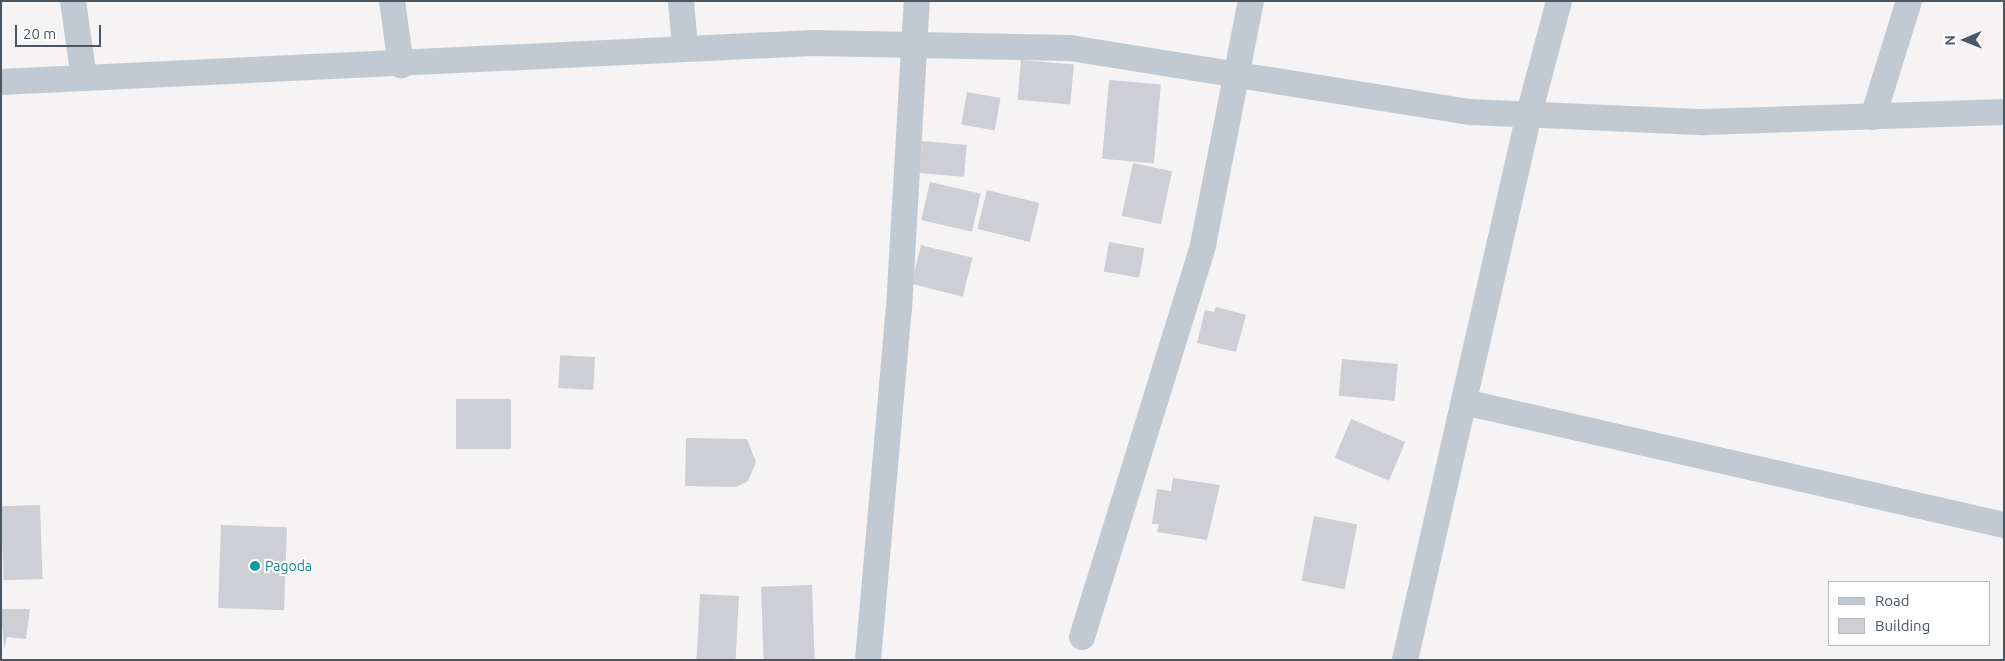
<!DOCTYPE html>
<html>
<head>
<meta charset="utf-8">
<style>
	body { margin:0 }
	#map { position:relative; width:2005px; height:661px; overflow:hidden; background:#f5f3f3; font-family:Ubuntu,sans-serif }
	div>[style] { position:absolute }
	.building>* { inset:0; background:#cdcfd5; transform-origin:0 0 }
	.street>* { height:26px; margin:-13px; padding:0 13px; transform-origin:13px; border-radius:13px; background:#c1cad2 }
	.dots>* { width:14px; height:14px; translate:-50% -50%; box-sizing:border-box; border:2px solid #fff; border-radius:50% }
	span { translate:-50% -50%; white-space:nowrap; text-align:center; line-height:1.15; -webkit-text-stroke:4.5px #fff; paint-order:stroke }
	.culture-label { font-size:14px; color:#0d838f }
	.left { translate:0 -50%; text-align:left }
	.frame { position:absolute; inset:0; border:2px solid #4a5661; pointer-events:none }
	.legend { position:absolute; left:1828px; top:581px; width:162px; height:65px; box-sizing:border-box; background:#fff; border:1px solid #b7bbc0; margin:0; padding:6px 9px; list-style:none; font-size:15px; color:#4a5661 }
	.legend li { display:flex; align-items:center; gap:10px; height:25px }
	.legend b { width:25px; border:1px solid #b7bbc0 }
	.north { position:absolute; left:1940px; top:15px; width:50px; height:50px; -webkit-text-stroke:4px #fff; paint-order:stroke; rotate:269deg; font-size:14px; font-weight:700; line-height:20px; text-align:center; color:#4a5661 }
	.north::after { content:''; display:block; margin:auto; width:18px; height:22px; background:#4a5661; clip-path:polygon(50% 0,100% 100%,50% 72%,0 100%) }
	.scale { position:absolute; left:15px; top:25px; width:86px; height:22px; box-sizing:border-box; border:2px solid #4a5661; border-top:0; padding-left:6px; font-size:15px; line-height:18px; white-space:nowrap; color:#4a5661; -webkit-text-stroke:4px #fff; paint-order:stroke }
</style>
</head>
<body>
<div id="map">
	<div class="building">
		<div style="left:1021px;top:60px;width:53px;height:40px;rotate:5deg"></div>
		<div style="left:1109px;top:80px;width:52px;height:79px;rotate:5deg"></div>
		<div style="left:967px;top:92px;width:34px;height:33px;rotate:10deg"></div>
		<div style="left:922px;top:141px;width:45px;height:32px;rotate:5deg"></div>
		<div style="left:1133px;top:163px;width:40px;height:54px;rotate:12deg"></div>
		<div style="left:930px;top:182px;width:52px;height:39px;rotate:13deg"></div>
		<div style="left:987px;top:190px;width:54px;height:40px;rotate:14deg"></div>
		<div style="left:1109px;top:242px;width:36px;height:30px;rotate:10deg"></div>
		<div style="left:921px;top:245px;width:53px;height:40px;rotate:14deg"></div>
		<div style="clip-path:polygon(1216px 307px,1246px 315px,1236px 352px,1197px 343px,1205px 310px,1214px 312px)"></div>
		<div style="left:595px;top:357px;width:33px;height:35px;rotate:93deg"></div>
		<div style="left:1342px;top:359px;width:56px;height:37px;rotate:5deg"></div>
		<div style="left:456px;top:399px;width:55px;height:50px"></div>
		<div style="left:1351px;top:419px;width:59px;height:42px;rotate:23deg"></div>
		<div style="clip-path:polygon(686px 438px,747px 439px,756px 462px,748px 481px,736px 487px,685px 486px)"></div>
		<div style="clip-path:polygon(1173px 478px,1220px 485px,1207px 540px,1157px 532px,1159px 524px,1152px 524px,1157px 489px,1171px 491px)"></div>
		<div style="left:40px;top:505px;width:74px;height:39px;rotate:88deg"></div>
		<div style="left:1314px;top:516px;width:44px;height:66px;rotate:11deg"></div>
		<div style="left:221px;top:525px;width:66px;height:83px;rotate:2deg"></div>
		<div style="left:812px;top:585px;width:75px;height:51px;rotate:88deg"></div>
		<div style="left:700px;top:594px;width:39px;height:66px;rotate:3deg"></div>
		<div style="clip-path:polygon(1px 609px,30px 609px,26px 639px,7px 637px,4px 649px)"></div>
	</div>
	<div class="street">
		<div style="left:73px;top:1px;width:78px;rotate:81.9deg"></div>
		<div style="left:392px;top:1px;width:65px;rotate:82deg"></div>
		<div style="left:681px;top:1px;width:46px;rotate:85deg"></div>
		<div style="left:1px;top:82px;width:813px;rotate:-2.75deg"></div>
		<div style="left:813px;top:43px;width:257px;rotate:1.1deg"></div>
		<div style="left:1070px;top:48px;width:406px;rotate:9.1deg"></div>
		<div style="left:1471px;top:112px;width:233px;rotate:2.5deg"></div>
		<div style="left:1704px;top:122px;width:300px;rotate:-1.9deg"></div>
		<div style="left:1873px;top:117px;width:121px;rotate:-72.8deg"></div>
		<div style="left:1464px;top:402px;width:554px;rotate:12.83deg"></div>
		<div style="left:1082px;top:637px;width:410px;rotate:-72.8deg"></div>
		<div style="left:1203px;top:245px;width:249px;rotate:-78.9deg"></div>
		<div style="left:868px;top:660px;width:352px;rotate:-85deg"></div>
		<div style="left:899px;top:309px;width:309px;rotate:-86.7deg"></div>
		<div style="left:1405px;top:660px;width:560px;rotate:-77.2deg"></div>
		<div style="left:1529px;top:114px;width:117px;rotate:-75.1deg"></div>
	</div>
	<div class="dots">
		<div style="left:255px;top:566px;background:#0f9aa8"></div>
	</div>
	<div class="culture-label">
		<span class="left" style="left:265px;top:566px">Pagoda</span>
	</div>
	<div class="frame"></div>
	<ul class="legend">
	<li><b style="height:6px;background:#c1cad2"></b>Road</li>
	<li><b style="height:14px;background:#cdcfd5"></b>Building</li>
	</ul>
	<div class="north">N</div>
	<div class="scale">20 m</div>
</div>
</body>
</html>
